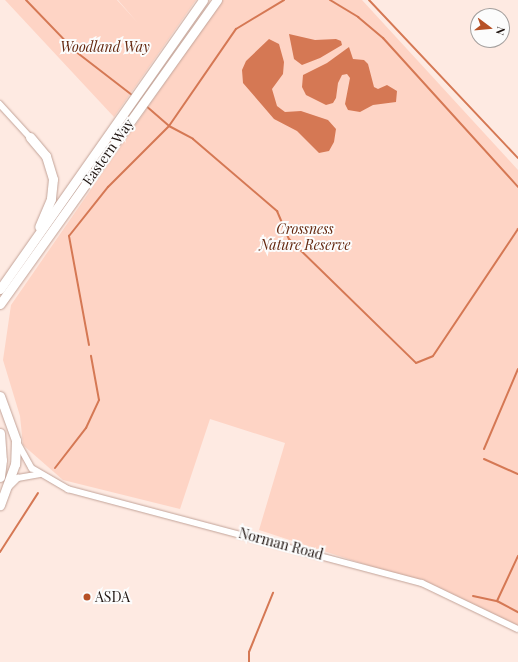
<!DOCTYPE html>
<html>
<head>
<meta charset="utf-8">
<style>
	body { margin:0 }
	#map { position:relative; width:518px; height:662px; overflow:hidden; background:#feeae2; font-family:"Playfair Display",serif }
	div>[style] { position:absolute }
	.green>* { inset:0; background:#fed4c5 }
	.water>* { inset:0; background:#d57854 }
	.stream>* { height:2px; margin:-1px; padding:0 1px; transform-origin:1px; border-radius:1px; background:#d57854 }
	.roads { filter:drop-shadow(0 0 1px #c2a398) drop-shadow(0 0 1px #c2a398) }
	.minor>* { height:5.5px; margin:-2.75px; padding:0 2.75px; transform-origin:2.75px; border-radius:2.75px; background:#fff }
	.primary>* { height:9px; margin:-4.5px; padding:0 4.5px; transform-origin:4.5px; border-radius:4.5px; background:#fff }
	.dots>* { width:11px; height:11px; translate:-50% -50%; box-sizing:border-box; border:2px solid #fcfcfc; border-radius:50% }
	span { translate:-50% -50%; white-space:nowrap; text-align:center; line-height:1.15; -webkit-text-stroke:4px #fcfcfc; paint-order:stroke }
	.park-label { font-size:14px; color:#64280f; font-style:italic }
	.street-label { font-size:14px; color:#1e130f }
	.poi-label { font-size:14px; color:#1e130f }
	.left { translate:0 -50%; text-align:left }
	.north { position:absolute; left:470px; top:8px; width:40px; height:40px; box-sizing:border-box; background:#fcfcfc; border:1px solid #a39f9d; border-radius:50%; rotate:106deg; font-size:11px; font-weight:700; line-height:16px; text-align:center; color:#1e130f }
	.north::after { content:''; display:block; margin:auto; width:14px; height:18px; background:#b75126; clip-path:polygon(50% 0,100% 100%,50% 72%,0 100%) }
</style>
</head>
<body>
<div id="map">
	<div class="green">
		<div style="clip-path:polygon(5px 0,117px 0,137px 22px,118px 0,196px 0,114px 117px)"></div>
		<div style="clip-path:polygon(222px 0,362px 0,518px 170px,518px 628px,422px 583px,259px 530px,285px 443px,210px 419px,180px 509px,63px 480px,23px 445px,20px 416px,3px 360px,11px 305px)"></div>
	</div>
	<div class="water">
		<div style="clip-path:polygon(289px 34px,315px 40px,336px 39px,341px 41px,342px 45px,320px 58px,302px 65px,294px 59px)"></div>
		<div style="clip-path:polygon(269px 39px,279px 44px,284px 62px,283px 74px,272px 89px,277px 106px,285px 112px,301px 111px,328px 120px,336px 129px,334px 142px,329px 151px,319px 153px,297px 131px,274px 119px,243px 83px,242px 70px,246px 61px)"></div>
		<div style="clip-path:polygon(349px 47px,353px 59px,364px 60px,368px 64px,374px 87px,378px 89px,387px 85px,397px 91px,396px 102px,373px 105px,360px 112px,348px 110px,345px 104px,350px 78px,347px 74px,342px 75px,338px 83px,336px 98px,333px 103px,326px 105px,306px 95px,302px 87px,303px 75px,327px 63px)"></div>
	</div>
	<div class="stream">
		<div style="left:26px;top:0;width:71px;rotate:46.1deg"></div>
		<div style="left:75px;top:51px;width:72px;rotate:37.7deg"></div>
		<div style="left:330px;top:0;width:33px;rotate:31deg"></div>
		<div style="left:358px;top:17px;width:33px;rotate:40deg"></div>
		<div style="left:383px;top:38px;width:201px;rotate:47.8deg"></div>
		<div style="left:369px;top:0;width:217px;rotate:46.7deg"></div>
		<div style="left:145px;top:105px;width:32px;rotate:41deg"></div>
		<div style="left:169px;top:126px;width:27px;rotate:28deg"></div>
		<div style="left:193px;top:139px;width:111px;rotate:40.6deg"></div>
		<div style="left:277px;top:211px;width:30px;rotate:67deg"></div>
		<div style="left:289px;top:239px;width:177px;rotate:44.3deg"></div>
		<div style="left:416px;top:363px;width:18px;rotate:-22deg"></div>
		<div style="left:433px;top:356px;width:153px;rotate:-56.2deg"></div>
		<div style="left:89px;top:345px;width:111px;rotate:-100.4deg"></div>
		<div style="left:69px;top:236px;width:63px;rotate:-51.5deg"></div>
		<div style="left:108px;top:187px;width:86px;rotate:-45deg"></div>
		<div style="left:169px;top:126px;width:118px;rotate:-55.4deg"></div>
		<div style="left:236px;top:29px;width:56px;rotate:-31.1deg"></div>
		<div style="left:484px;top:449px;width:87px;rotate:-67deg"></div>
		<div style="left:484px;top:459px;width:37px;rotate:24deg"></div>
		<div style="left:55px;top:468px;width:51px;rotate:-52.2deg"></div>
		<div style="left:86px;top:428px;width:31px;rotate:-65deg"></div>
		<div style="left:99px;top:400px;width:45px;rotate:-100.3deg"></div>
		<div style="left:0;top:552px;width:70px;rotate:-57.2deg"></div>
		<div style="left:473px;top:596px;width:25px;rotate:12deg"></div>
		<div style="left:497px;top:601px;width:24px;rotate:28deg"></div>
		<div style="left:497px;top:601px;width:50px;rotate:-65deg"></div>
		<div style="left:249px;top:662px;width:10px;rotate:-90deg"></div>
		<div style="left:249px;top:652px;width:64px;rotate:-67.9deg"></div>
	</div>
	<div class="roads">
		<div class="minor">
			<div style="left:0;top:104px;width:45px;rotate:47.7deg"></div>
			<div style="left:18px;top:443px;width:29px;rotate:61deg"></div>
			<div style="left:32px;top:468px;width:42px;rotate:30.3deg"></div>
			<div style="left:68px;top:489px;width:366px;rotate:14.9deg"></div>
			<div style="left:422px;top:583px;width:106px;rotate:25.6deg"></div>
			<div style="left:8px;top:488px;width:14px;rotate:-45deg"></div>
			<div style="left:18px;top:478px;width:22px;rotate:-10deg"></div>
		</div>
		<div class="primary">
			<div style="left:30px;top:137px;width:25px;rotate:50deg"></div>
			<div style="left:46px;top:156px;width:24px;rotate:73deg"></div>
			<div style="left:53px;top:179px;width:20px;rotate:96deg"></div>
			<div style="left:51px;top:199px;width:30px;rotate:113deg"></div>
			<div style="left:0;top:289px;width:353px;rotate:-54.9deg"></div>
			<div style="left:0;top:304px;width:374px;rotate:-54.5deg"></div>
			<div style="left:0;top:396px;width:47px;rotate:70deg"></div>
			<div style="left:16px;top:440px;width:24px;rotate:92deg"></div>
			<div style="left:15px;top:464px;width:44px;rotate:110.1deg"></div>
			<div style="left:0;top:433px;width:27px;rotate:86deg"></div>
			<div style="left:2px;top:460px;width:17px;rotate:97deg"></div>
		</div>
	</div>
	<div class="dots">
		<div style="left:87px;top:597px;background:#b75126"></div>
	</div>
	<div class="park-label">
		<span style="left:105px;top:47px">Woodland Way</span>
		<span style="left:305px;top:237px">Crossness<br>Nature Reserve</span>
	</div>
	<div class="street-label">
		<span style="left:108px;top:152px;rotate:-55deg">Eastern Way</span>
		<span style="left:281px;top:544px;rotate:15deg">Norman Road</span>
	</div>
	<div class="poi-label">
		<span class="left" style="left:95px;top:597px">ASDA</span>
	</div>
	<div class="north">N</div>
</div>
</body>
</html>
